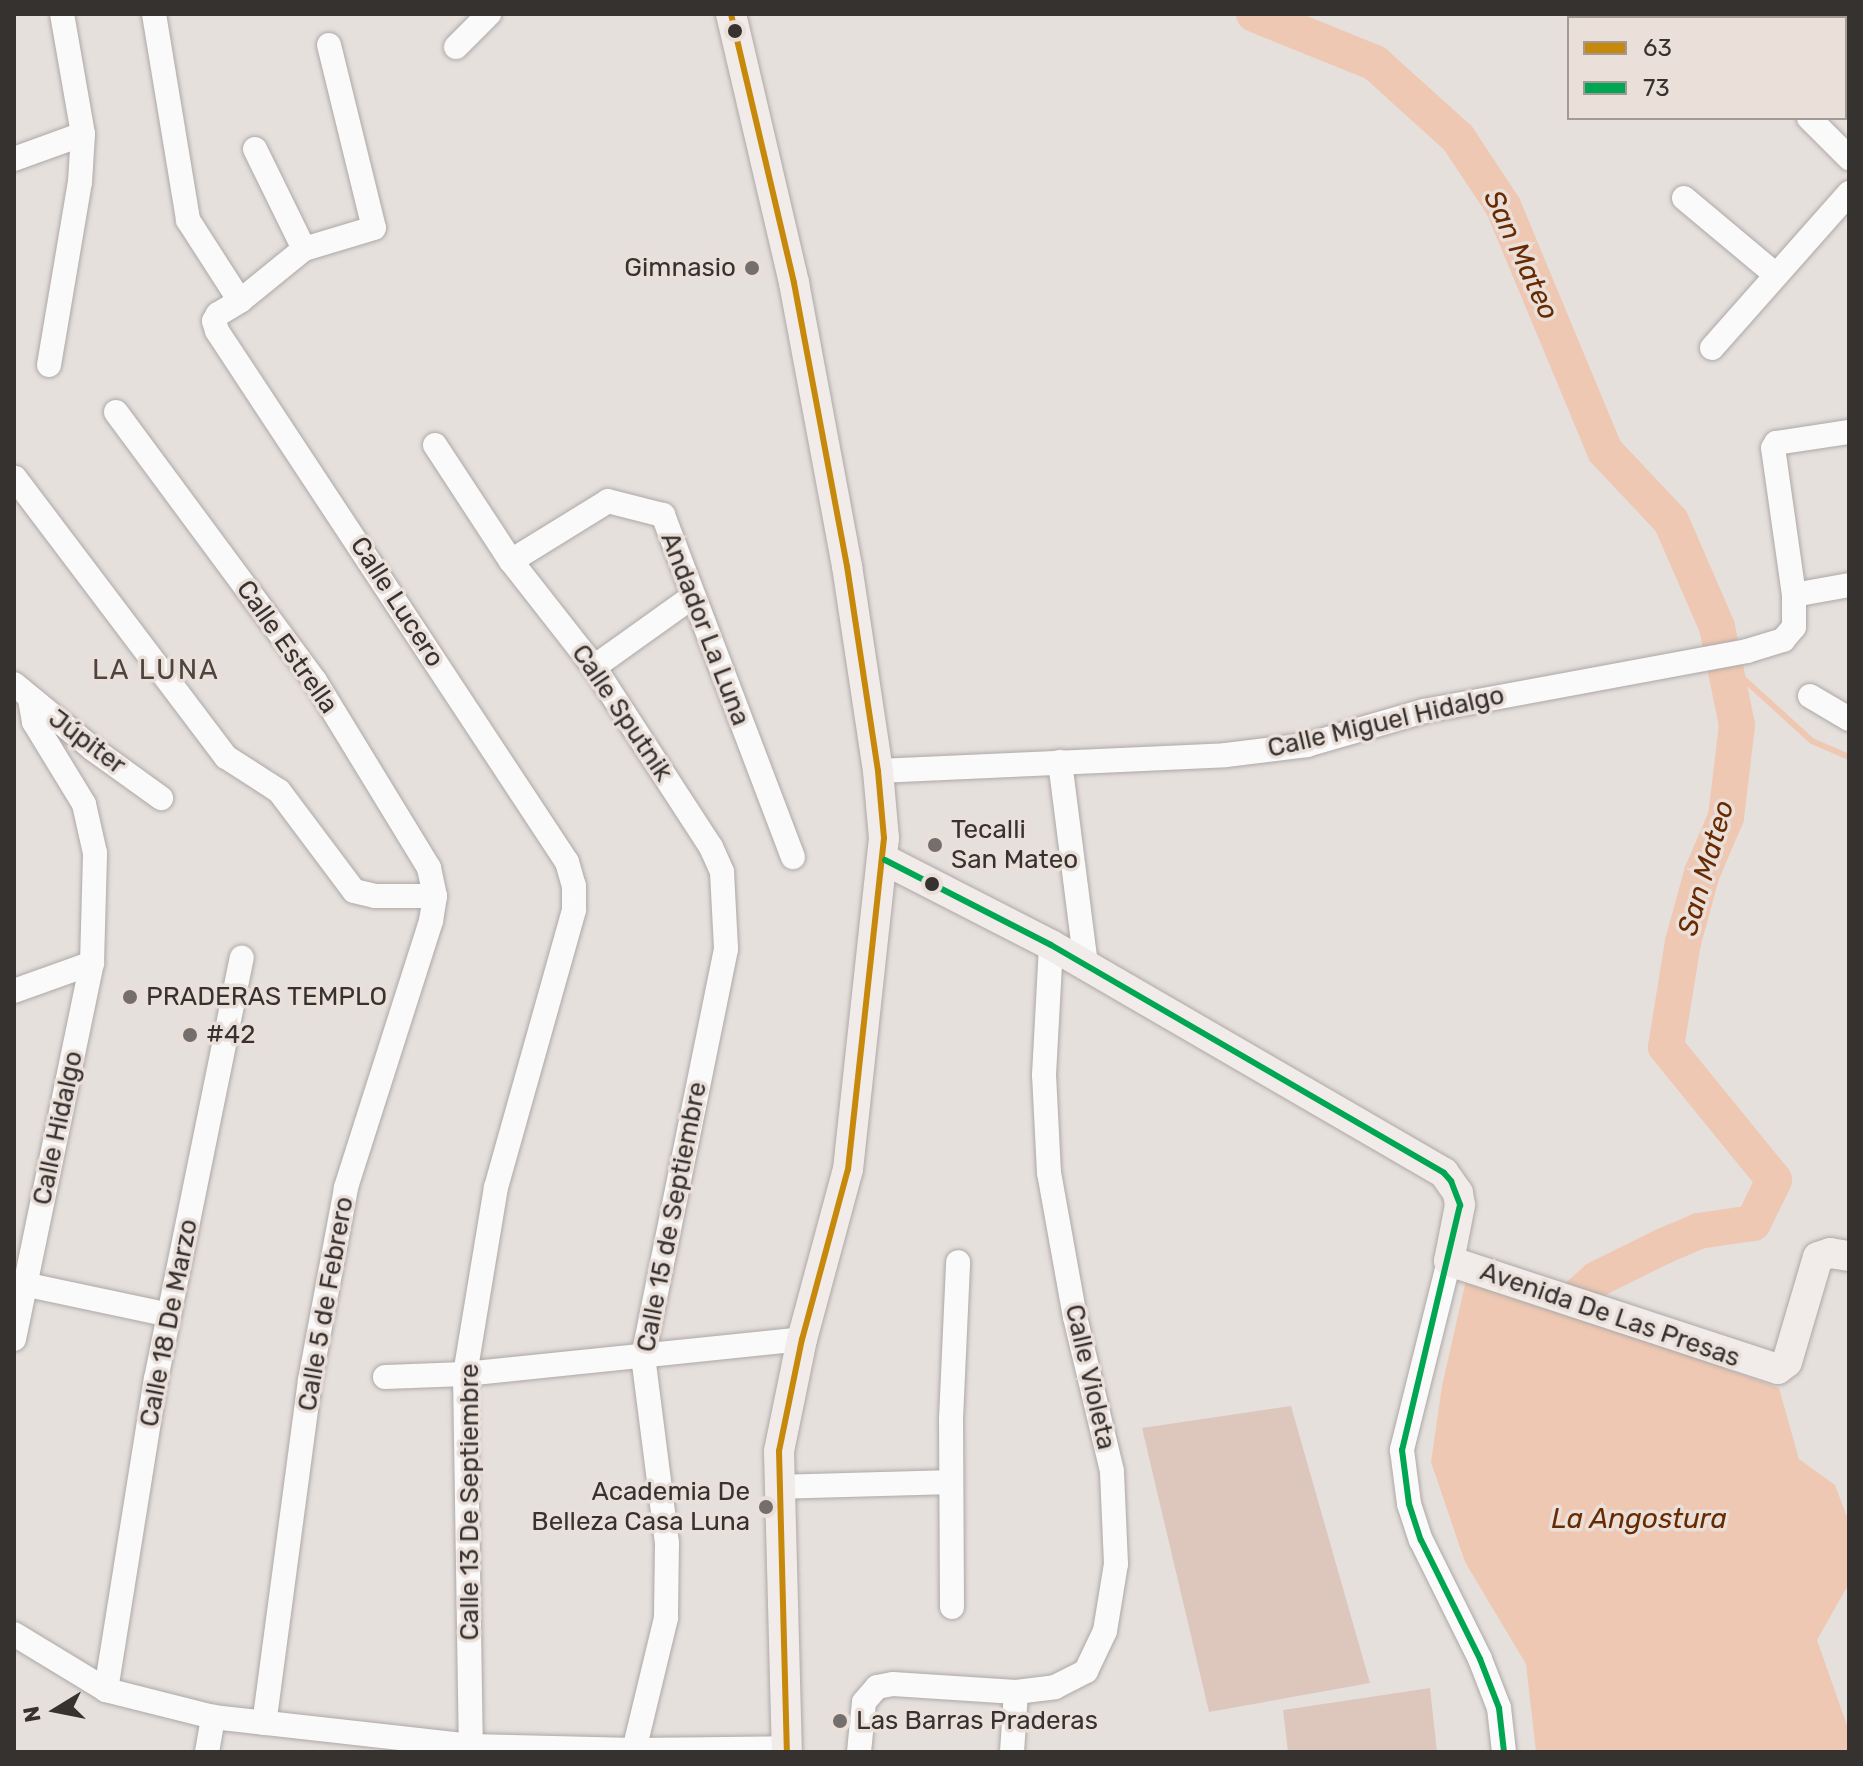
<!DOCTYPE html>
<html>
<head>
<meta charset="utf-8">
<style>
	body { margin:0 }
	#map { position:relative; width:1863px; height:1766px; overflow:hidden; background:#e6e0dd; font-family:Rubik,sans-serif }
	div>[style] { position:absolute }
	.green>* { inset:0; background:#ddc7bc }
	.water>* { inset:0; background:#eec8b3 }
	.stream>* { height:6px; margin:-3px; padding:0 3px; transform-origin:3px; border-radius:3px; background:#eec8b3 }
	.river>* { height:36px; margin:-18px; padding:0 18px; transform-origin:18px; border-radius:18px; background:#eec8b3 }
	.roads { filter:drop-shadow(0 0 2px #ada8a6) drop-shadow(0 0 2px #ada8a6) }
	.minor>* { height:24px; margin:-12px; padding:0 12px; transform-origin:12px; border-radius:12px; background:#fbfafa }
	.major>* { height:30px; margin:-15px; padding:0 15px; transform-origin:15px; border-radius:15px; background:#f1ece9 }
	.bus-1>* { height:6px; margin:-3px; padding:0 3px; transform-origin:3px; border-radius:3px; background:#c7890c }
	.bus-2>* { height:6px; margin:-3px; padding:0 3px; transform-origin:3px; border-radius:3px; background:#00a651 }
	.dots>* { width:22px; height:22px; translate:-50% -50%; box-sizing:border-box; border:4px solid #eadfd9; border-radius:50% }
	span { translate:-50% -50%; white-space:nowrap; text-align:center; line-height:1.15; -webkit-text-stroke:7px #eadfd9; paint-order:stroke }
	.poi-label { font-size:26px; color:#363230 }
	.right { translate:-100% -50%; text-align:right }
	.left { translate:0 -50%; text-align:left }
	.street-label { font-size:26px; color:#363230 }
	.water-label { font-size:28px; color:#682a00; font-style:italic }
	.neighbourhood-label { font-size:28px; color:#4d433f; letter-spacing:2px }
	.frame { position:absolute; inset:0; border:16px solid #363230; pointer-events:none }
	.legend { position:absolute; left:1567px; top:16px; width:280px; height:104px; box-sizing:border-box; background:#eadfd9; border:2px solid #a29a95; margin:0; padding:10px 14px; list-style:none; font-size:24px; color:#363230 }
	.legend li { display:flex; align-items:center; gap:16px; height:40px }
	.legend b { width:40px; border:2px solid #a29a95 }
	.north { position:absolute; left:16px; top:1670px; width:80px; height:80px; -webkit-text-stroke:6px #eadfd9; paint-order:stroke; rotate:260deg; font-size:22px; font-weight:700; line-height:32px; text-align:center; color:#363230 }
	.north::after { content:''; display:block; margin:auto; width:28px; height:36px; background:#363230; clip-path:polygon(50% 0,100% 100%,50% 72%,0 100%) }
</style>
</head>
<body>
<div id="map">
	<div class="green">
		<div style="clip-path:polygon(1291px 1406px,1370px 1683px,1209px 1712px,1142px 1428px)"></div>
		<div style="clip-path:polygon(1430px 1688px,1437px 1752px,1288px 1752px,1283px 1710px)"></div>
	</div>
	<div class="water">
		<div style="clip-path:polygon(1466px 1280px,1534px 1300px,1779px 1388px,1799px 1459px,1835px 1485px,1849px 1522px,1847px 1587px,1817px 1640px,1849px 1731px,1849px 1752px,1536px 1752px,1526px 1664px,1465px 1562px,1431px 1462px,1442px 1386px)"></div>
	</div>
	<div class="stream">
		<div style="left:1726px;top:663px;width:116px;rotate:42.2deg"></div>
		<div style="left:1812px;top:741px;width:40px;rotate:23.4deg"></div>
	</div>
	<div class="river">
		<div style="left:1254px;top:14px;width:131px;rotate:22deg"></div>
		<div style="left:1375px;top:63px;width:112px;rotate:42.1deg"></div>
		<div style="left:1458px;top:138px;width:82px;rotate:56.5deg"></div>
		<div style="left:1503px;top:206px;width:265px;rotate:67.4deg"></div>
		<div style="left:1605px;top:451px;width:96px;rotate:46.7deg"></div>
		<div style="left:1671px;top:521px;width:116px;rotate:66.5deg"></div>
		<div style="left:1717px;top:627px;width:100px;rotate:78.5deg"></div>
		<div style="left:1737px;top:725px;width:93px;rotate:96.8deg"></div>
		<div style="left:1726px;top:817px;width:61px;rotate:113.2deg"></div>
		<div style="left:1702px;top:873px;width:72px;rotate:105.4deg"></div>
		<div style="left:1683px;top:942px;width:106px;rotate:99.2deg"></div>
		<div style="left:1666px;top:1047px;width:171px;rotate:50.9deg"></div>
		<div style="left:1774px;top:1180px;width:48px;rotate:116deg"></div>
		<div style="left:1753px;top:1223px;width:55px;rotate:171.6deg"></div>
		<div style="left:1699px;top:1231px;width:36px;rotate:157deg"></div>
		<div style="left:1666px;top:1245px;width:77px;rotate:153.8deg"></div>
		<div style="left:1597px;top:1279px;width:47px;rotate:138.5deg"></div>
	</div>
	<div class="roads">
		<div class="minor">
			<div style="left:154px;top:14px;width:209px;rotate:80.6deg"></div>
			<div style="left:188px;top:220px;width:96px;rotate:57.3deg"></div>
			<div style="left:329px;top:45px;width:188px;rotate:76.2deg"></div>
			<div style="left:374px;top:228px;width:73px;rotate:163.3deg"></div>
			<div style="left:304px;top:249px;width:82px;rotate:140.9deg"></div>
			<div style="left:240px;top:301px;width:26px;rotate:149deg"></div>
			<div style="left:218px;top:314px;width:8px;rotate:120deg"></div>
			<div style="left:214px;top:321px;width:10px;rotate:73deg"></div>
			<div style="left:217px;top:331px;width:636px;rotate:56.61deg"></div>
			<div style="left:567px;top:862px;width:25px;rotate:74deg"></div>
			<div style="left:574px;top:886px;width:24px;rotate:90deg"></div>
			<div style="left:574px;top:910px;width:288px;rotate:105.7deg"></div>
			<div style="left:496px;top:1187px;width:190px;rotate:99.4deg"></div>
			<div style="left:465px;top:1374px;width:372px;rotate:89.1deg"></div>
			<div style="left:456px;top:47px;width:47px;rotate:-45deg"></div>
			<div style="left:1809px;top:118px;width:57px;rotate:45deg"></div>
			<div style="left:255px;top:149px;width:111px;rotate:63.9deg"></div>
			<div style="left:14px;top:159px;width:73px;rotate:-19.9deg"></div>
			<div style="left:1684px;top:198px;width:119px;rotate:39.9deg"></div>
			<div style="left:1712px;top:348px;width:207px;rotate:-48.5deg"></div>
			<div style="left:49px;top:365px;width:186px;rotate:-80.4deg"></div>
			<div style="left:80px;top:182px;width:48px;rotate:-86.4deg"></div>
			<div style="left:83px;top:134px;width:122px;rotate:-99.9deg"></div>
			<div style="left:116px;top:412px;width:335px;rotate:53.5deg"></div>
			<div style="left:315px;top:681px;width:219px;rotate:58.6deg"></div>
			<div style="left:429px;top:868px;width:29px;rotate:78deg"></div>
			<div style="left:435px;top:896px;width:25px;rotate:99deg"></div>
			<div style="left:431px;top:921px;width:280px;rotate:107.7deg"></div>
			<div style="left:346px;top:1188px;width:195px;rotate:100.6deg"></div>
			<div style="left:310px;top:1380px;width:346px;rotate:97.6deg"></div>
			<div style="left:435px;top:445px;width:139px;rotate:56.8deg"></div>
			<div style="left:511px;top:561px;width:135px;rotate:51.9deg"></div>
			<div style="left:594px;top:667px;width:215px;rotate:57deg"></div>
			<div style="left:711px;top:847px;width:27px;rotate:66deg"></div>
			<div style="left:722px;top:872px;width:77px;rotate:87deg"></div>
			<div style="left:726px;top:949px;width:415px;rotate:101.5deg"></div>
			<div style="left:643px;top:1356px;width:189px;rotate:82.7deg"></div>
			<div style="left:667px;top:1543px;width:75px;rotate:90.8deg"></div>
			<div style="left:666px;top:1618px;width:136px;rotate:103.6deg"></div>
			<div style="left:15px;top:478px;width:350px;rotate:52.9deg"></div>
			<div style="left:226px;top:757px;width:63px;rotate:32.7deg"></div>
			<div style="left:279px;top:791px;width:125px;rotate:53.1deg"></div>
			<div style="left:354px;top:891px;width:22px;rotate:13deg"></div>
			<div style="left:375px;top:896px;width:60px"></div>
			<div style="left:511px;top:561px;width:114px;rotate:-31.7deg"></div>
			<div style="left:608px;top:501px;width:57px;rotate:14.3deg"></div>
			<div style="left:663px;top:515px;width:366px;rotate:69.2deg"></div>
			<div style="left:1794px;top:595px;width:56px;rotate:-10.3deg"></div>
			<div style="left:594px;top:667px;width:120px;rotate:-35.5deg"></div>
			<div style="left:14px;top:684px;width:102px;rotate:39.4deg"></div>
			<div style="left:93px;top:749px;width:84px;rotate:35.8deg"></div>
			<div style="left:1810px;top:696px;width:45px;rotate:30.5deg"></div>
			<div style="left:1060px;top:762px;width:205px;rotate:82.7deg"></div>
			<div style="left:878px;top:771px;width:348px;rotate:-2.6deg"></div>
			<div style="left:1226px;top:755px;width:82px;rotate:-7deg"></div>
			<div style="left:1307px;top:745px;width:122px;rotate:-16.2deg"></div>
			<div style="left:1424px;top:711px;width:329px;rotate:-10.5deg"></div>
			<div style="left:1747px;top:651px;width:38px;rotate:-17deg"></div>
			<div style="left:1783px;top:640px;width:17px;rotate:-50deg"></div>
			<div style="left:1794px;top:627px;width:32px;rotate:-90deg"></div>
			<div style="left:1794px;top:595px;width:148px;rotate:-98.1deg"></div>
			<div style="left:1773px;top:448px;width:6px;rotate:-59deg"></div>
			<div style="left:1776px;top:443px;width:74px;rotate:-8.6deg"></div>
			<div style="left:14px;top:991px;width:83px;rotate:-19.7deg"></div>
			<div style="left:1449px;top:1261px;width:195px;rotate:104deg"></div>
			<div style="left:1402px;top:1450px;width:54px;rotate:82.6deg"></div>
			<div style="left:1409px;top:1504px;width:38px;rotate:72deg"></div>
			<div style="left:1421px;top:1540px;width:133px;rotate:63.6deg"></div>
			<div style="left:1480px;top:1659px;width:53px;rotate:68.8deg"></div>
			<div style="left:1499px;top:1708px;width:44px;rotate:83.5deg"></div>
			<div style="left:14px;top:1282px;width:158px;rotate:12deg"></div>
			<div style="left:14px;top:1339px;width:384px;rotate:-78.3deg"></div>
			<div style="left:92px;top:963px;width:110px;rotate:-88.4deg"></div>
			<div style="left:95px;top:853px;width:50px;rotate:-102.7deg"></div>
			<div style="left:84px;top:804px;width:96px;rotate:-121.4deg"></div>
			<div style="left:34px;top:722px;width:23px;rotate:-100deg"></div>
			<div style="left:385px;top:1377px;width:80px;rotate:-2.1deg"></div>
			<div style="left:465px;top:1374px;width:339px;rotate:-5.9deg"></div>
			<div style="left:777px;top:1487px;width:174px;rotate:-1.6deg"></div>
			<div style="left:952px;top:1607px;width:188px;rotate:-90.3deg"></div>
			<div style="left:951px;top:1419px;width:157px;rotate:-87.4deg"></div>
			<div style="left:14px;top:1634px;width:108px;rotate:31.3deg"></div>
			<div style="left:106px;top:1690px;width:110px;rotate:14.2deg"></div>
			<div style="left:213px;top:1717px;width:260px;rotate:6.4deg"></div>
			<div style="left:471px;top:1746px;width:163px;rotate:1.4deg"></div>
			<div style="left:634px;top:1750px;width:153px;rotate:-0.7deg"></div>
			<div style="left:106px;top:1690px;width:315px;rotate:-80.9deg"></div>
			<div style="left:156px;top:1379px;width:430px;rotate:-78.5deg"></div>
			<div style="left:207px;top:1752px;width:36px;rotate:-80deg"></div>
			<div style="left:859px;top:1752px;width:50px;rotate:-84.3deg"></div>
			<div style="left:864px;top:1702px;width:20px;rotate:-49deg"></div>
			<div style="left:877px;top:1687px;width:16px;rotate:-11deg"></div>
			<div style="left:893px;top:1684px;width:123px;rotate:3.7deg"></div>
			<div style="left:1016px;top:1692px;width:39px;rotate:-7deg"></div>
			<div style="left:1055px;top:1687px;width:35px;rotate:-27deg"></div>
			<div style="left:1086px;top:1671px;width:44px;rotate:-64.6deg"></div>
			<div style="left:1105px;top:1631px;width:68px;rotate:-80.7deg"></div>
			<div style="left:1116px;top:1564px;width:93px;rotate:-92.5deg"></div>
			<div style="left:1112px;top:1471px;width:158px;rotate:-103.5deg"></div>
			<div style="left:1075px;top:1317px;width:146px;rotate:-100.2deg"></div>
			<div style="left:1049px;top:1173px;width:98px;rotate:-92.9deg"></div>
			<div style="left:1044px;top:1075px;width:130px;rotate:-86.9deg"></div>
			<div style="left:1012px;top:1752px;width:60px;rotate:-86.2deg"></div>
		</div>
		<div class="major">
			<div style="left:731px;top:14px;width:276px;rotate:76.8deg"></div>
			<div style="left:794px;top:283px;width:288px;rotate:79.4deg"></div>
			<div style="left:847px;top:566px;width:207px;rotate:81.4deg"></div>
			<div style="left:878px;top:771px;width:67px;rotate:84.9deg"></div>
			<div style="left:884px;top:838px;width:333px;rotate:96.2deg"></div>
			<div style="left:848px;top:1169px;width:176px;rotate:105.1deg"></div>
			<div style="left:802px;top:1339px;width:114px;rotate:101.6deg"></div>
			<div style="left:779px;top:1451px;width:301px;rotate:88.5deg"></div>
			<div style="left:885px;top:860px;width:186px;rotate:27.1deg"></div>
			<div style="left:1051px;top:945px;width:454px;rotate:30.1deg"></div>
			<div style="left:1444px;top:1173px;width:24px;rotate:55deg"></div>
			<div style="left:1458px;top:1193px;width:12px;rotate:81deg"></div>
			<div style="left:1460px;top:1205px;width:57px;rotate:101.1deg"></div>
			<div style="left:1449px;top:1261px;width:346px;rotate:18.2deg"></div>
			<div style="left:1778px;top:1369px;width:11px;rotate:-38deg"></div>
			<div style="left:1787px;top:1362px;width:109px;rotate:-73.6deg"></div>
			<div style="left:1818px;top:1257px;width:13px;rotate:-18deg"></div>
			<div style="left:1830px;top:1253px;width:19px;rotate:9deg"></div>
		</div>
	</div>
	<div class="bus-1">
		<div style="left:731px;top:14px;width:276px;rotate:76.8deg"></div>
		<div style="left:794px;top:283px;width:288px;rotate:79.4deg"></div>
		<div style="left:847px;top:566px;width:207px;rotate:81.4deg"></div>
		<div style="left:878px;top:771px;width:67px;rotate:84.9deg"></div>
		<div style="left:884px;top:838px;width:333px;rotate:96.2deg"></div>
		<div style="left:848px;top:1169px;width:176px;rotate:105.1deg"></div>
		<div style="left:802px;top:1339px;width:114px;rotate:101.6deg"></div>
		<div style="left:779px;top:1451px;width:301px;rotate:88.5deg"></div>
	</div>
	<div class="bus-2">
		<div style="left:885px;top:860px;width:186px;rotate:27.1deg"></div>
		<div style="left:1051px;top:945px;width:454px;rotate:30.1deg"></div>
		<div style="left:1444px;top:1173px;width:11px;rotate:49deg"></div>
		<div style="left:1451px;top:1181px;width:26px;rotate:69deg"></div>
		<div style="left:1460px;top:1205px;width:252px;rotate:103.3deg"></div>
		<div style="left:1402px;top:1450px;width:54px;rotate:82.6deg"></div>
		<div style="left:1409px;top:1504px;width:38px;rotate:72deg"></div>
		<div style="left:1421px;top:1540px;width:133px;rotate:63.6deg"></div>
		<div style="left:1480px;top:1659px;width:53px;rotate:68.8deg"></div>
		<div style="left:1499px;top:1708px;width:44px;rotate:83.5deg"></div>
	</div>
	<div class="dots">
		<div style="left:735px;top:31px;background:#363230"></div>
		<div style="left:752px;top:268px;background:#746f6d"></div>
		<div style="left:935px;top:845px;background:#746f6d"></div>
		<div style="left:932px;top:884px;background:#363230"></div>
		<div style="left:130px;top:997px;background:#746f6d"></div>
		<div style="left:190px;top:1035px;background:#746f6d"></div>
		<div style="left:766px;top:1507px;background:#746f6d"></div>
		<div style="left:840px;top:1721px;background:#746f6d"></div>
	</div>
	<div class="poi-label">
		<span class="right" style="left:736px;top:268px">Gimnasio</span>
		<span class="left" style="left:951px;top:845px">Tecalli<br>San Mateo</span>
		<span class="left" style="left:146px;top:997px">PRADERAS TEMPLO</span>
		<span class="left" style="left:206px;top:1035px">#42</span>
		<span class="right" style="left:750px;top:1507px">Academia De<br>Belleza Casa Luna</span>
		<span class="left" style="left:856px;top:1721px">Las Barras Praderas</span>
	</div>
	<div class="street-label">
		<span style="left:397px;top:602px;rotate:57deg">Calle Lucero</span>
		<span style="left:705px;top:629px;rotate:69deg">Andador La Luna</span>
		<span style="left:287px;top:647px;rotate:55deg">Calle Estrella</span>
		<span style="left:622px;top:713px;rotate:56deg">Calle Sputnik</span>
		<span style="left:1386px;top:722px;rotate:-13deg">Calle Miguel Hidalgo</span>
		<span style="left:87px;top:742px;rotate:37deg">Júpiter</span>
		<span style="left:58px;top:1128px;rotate:-78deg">Calle Hidalgo</span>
		<span style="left:672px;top:1217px;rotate:-79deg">Calle 15 de Septiembre</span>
		<span style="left:326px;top:1304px;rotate:-80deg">Calle 5 de Febrero</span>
		<span style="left:1610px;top:1315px;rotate:19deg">Avenida De Las Presas</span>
		<span style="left:169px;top:1323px;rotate:-79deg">Calle 18 De Marzo</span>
		<span style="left:1090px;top:1377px;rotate:77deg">Calle Violeta</span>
		<span style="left:470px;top:1502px;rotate:-90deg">Calle 13 De Septiembre</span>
	</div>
	<div class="water-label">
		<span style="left:1521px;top:255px;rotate:65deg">San Mateo</span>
		<span style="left:1706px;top:868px;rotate:-74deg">San Mateo</span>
		<span style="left:1639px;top:1519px">La Angostura</span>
	</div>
	<div class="neighbourhood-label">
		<span style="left:156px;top:670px">LA LUNA</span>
	</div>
	<div class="frame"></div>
	<ul class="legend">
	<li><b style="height:10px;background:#c7890c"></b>63</li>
	<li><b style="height:10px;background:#00a651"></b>73</li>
	</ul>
	<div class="north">N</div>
</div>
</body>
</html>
